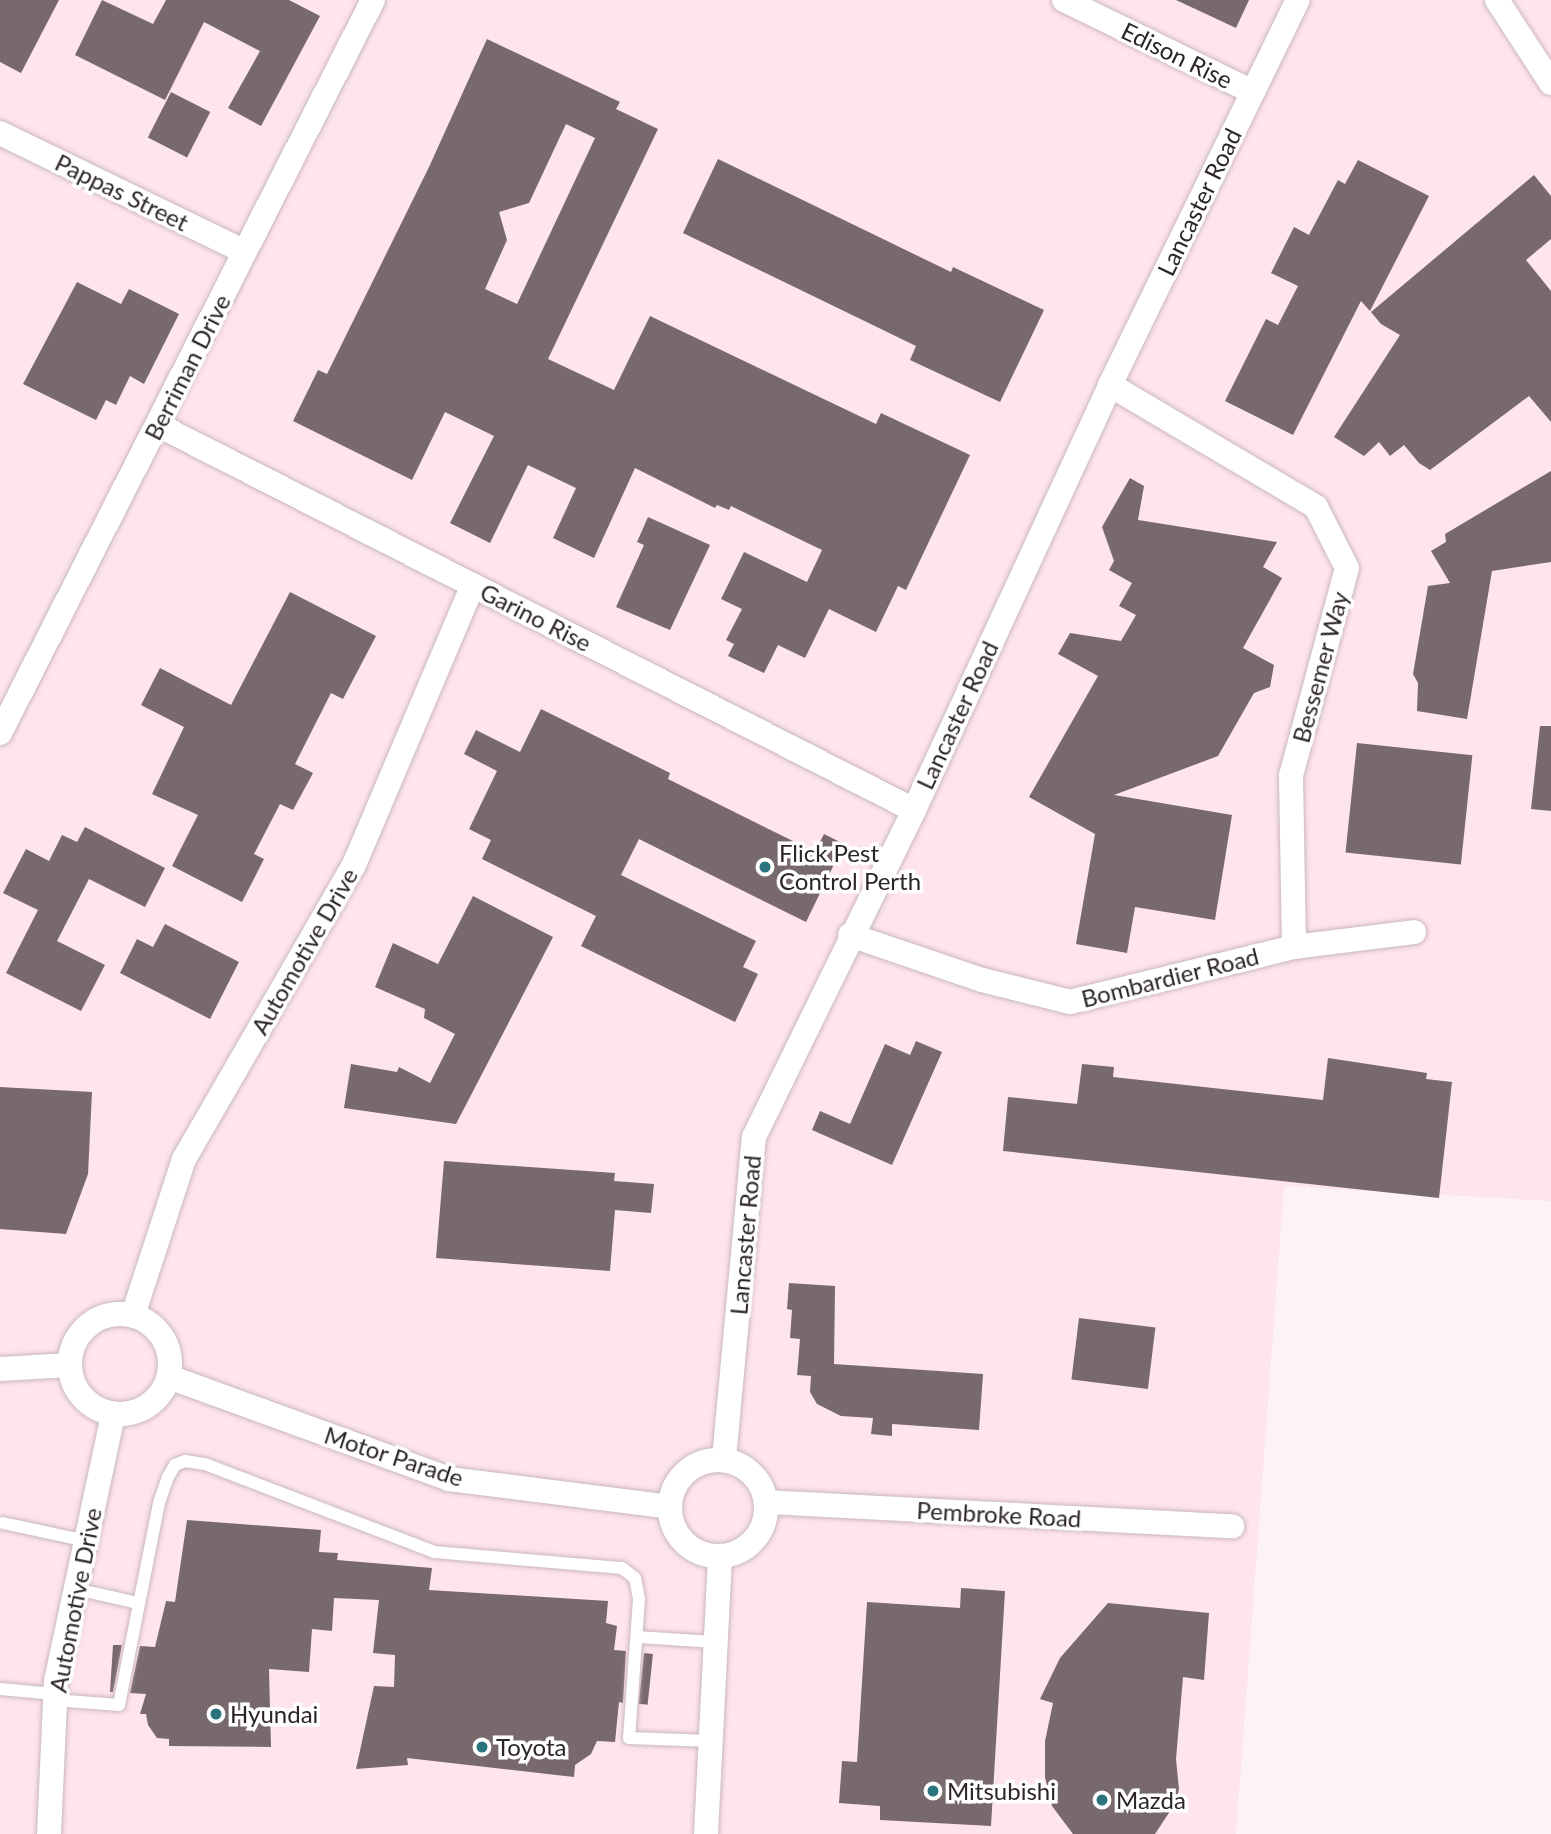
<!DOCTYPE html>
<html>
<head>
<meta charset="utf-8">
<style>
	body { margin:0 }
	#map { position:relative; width:1551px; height:1834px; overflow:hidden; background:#fdf2f5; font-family:Lato,sans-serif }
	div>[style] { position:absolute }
	.built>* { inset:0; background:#fee4eb }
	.building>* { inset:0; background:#78696d; transform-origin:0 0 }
	.roads { filter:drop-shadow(0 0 2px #c9b8bd) drop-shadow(0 0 2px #c9b8bd) }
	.lane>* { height:12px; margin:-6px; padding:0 6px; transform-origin:6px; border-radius:6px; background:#fff }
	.street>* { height:24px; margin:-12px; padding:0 12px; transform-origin:12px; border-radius:12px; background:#fff }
	.street>.ring { margin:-12px; padding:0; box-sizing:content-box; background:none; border:24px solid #fff; border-radius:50% }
	.dots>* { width:19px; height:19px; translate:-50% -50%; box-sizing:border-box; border:4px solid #fff; border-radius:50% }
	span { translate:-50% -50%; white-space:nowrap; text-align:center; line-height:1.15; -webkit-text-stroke:7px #fff; paint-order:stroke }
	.street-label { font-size:24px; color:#2d2628 }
	.poi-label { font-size:24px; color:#2d2628 }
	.left { translate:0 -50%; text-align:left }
</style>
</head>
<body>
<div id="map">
	<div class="built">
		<div style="clip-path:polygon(0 0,1551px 0,1551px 1201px,1284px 1186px,1236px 1834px,0 1834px)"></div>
	</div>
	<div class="building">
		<div style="clip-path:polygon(0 0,59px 0,21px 73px,0 62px)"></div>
		<div style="clip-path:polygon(102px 0,153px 24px,166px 0,289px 0,320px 16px,261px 126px,228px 108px,260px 51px,204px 22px,165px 100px,75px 55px)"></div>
		<div style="clip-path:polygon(1176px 0,1249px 0,1236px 28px)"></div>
		<div style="clip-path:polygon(evenodd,487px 39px,620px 102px,616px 109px,658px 129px,548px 359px,614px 390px,650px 316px,876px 424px,881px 413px,970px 455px,906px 590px,898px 586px,876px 632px,829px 609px,805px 658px,778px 645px,764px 673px,728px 656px,734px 644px,726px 640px,742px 609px,721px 599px,744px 552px,807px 582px,822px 550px,731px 506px,729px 510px,717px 505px,715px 508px,635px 468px,594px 558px,553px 538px,576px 488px,528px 465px,490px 543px,450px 523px,494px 436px,445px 412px,412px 480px,293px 421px,318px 370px,327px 374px,429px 167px,487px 39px,566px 124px,595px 138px,517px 304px,485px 289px,507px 240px,499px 212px,529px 203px,566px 124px)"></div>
		<div style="left:171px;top:92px;width:44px;height:51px;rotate:27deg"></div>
		<div style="clip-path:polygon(718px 159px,951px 272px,953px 267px,1044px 310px,1000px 402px,910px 360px,916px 346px,683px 233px)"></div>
		<div style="clip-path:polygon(1358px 160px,1429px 196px,1370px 311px,1361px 301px,1293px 435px,1225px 401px,1266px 319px,1278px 325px,1298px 286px,1271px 273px,1294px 227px,1309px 235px,1338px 180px,1345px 184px)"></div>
		<div style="clip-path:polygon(1534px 175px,1551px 196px,1551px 239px,1526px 260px,1551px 291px,1551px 422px,1529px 396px,1430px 470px,1419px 463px,1404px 445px,1390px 456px,1379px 442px,1364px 456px,1334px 437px,1400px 335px,1381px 324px,1371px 312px)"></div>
		<div style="clip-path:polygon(77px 282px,121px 304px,129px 289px,179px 314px,144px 384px,130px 376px,116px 405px,106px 400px,96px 420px,23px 384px)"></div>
		<div style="clip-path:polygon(1551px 471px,1551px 562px,1492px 571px,1467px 719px,1417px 711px,1418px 683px,1413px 674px,1428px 586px,1450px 583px,1431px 551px,1446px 542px,1445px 534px)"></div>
		<div style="clip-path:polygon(1130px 478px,1144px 486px,1138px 520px,1277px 542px,1263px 567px,1282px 578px,1243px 648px,1274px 665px,1270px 687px,1254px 693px,1218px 756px,1114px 795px,1232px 815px,1215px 920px,1135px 907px,1127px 953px,1076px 944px,1095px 834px,1029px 797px,1098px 676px,1058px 654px,1070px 633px,1121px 641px,1136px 615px,1119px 606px,1132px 583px,1109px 570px,1114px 561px,1102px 527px)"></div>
		<div style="clip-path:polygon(648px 517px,710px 545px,670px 630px,616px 607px,644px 545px,637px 542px)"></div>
		<div style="clip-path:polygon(290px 592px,376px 636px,343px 699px,331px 693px,295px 764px,313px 773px,293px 810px,280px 804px,254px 854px,264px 859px,242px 902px,172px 866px,198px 815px,152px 794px,184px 727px,141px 705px,160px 668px,231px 705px)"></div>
		<div style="clip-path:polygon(541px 709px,670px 773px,668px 779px,815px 852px,824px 834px,844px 844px,806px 922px,639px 839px,621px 875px,756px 941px,743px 967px,758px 974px,735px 1022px,581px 946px,596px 916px,482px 859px,491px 840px,469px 829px,497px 771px,464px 754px,476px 730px,520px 752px)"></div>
		<div style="clip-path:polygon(1540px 726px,1551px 726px,1551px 811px,1531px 809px)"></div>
		<div style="left:1357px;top:743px;width:116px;height:110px;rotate:6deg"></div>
		<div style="clip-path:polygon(85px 827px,165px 868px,145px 907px,89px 879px,57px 941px,105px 965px,81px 1011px,6px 973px,38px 910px,3px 893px,26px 849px,49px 861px,62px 835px,77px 842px)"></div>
		<div style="clip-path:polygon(473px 896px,553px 937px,456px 1124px,344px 1108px,351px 1064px,397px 1072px,399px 1067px,430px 1083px,455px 1034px,424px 1018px,425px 1009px,375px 987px,393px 943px,438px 964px)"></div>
		<div style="clip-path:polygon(165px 924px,239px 962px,210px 1019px,120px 973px,137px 939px,153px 947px)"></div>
		<div style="clip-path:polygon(916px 1041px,942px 1052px,892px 1165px,812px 1130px,820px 1111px,850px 1124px,885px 1044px,910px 1055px)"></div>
		<div style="clip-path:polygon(1328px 1058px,1427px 1073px,1426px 1079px,1452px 1082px,1439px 1198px,1003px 1151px,1008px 1097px,1077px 1104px,1082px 1064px,1114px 1067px,1113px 1077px,1323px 1100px)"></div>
		<div style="clip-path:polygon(0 1087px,92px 1092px,88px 1174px,66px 1234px,0 1229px)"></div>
		<div style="clip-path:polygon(444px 1161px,615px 1173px,614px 1181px,654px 1184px,651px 1213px,615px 1210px,610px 1271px,436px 1258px)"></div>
		<div style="clip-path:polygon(789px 1283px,835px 1286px,834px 1364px,983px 1374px,979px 1430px,892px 1424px,892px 1436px,871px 1434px,873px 1418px,841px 1416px,817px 1404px,810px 1392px,811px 1376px,797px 1375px,800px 1339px,790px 1338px,792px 1310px,787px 1309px)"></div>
		<div style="left:1079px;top:1318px;width:77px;height:62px;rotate:7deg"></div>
		<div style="clip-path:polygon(187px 1520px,321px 1530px,319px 1552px,338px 1553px,337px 1560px,432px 1568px,429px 1590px,608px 1601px,606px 1623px,617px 1626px,614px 1650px,626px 1651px,623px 1703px,619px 1702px,615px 1742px,597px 1741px,591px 1754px,575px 1765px,574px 1777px,407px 1758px,408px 1765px,356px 1769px,374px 1686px,394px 1687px,395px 1655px,373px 1653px,379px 1600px,334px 1598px,332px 1631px,312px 1629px,309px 1672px,269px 1669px,271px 1747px,169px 1746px,169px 1739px,157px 1738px,148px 1725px,146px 1714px,140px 1714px,146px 1694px,130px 1693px,140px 1646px,155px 1647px,166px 1601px,175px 1602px)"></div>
		<div style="clip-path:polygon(961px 1588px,1005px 1591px,991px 1826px,880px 1820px,880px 1806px,839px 1803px,842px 1761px,857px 1762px,867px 1602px,960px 1608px)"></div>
		<div style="clip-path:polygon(1108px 1603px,1209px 1613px,1204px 1680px,1183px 1677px,1176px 1759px,1179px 1789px,1176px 1802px,1155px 1834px,1073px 1834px,1052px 1806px,1045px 1777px,1045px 1741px,1053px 1703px,1040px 1699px,1060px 1658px)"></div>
		<div style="clip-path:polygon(113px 1645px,122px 1645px,113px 1692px,110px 1692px)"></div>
		<div style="left:644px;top:1653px;width:9px;height:51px;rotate:6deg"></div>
	</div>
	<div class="roads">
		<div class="lane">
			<div style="left:3px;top:1523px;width:85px;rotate:12.2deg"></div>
			<div style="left:76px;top:1589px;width:64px;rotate:12.7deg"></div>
			<div style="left:638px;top:1637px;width:78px;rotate:3.7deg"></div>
			<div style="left:0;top:1689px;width:55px;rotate:5.2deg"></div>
			<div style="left:54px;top:1700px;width:65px;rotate:4.4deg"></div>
			<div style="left:119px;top:1705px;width:206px;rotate:-78.8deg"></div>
			<div style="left:159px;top:1503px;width:28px;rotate:-71deg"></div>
			<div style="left:168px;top:1477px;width:14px;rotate:-60deg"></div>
			<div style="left:175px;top:1465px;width:11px;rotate:-22deg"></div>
			<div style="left:185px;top:1461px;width:20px;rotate:9deg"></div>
			<div style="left:205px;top:1464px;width:245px;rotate:21deg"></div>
			<div style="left:434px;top:1552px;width:189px;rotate:4.9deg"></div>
			<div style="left:622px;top:1568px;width:16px;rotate:38deg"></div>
			<div style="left:635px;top:1578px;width:21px;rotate:79deg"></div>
			<div style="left:639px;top:1599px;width:139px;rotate:94.1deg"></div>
			<div style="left:629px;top:1738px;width:82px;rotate:2.1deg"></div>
		</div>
		<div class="street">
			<div style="left:1064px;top:0;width:210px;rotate:26deg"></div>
			<div style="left:1497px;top:0;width:99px;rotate:57deg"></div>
			<div style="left:0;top:133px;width:272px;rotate:25.9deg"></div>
			<div style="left:1110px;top:385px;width:239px;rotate:30.6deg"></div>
			<div style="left:1316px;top:507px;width:68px;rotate:63.1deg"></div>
			<div style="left:1347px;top:568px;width:215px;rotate:105.1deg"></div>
			<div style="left:1291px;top:776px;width:171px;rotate:89deg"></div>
			<div style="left:158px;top:425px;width:848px;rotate:26.99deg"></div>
			<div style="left:0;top:733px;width:822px;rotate:-63.03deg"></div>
			<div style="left:850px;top:935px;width:139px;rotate:18.8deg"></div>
			<div style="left:982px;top:980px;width:91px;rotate:14deg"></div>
			<div style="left:1070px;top:1002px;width:231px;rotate:-13.8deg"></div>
			<div style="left:1294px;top:947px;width:121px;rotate:-7.1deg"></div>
			<div class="ring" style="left:70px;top:1314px;width:76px;height:76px"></div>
			<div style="left:133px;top:1315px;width:164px;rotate:-71.9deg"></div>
			<div style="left:184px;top:1159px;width:340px;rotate:-60deg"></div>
			<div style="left:354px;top:865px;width:304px;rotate:-67deg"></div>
			<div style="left:0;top:1369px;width:70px;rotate:-3.3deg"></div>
			<div style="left:169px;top:1377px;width:298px;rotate:20deg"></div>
			<div style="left:449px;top:1479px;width:223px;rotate:7.2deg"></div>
			<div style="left:724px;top:1459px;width:323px;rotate:-84.7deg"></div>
			<div style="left:754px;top:1137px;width:364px;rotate:-63.9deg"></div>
			<div style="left:914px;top:810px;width:468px;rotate:-65.2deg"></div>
			<div style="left:1110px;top:385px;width:428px;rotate:-64deg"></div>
			<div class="ring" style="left:670px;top:1460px;width:72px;height:72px"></div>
			<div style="left:767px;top:1502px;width:466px;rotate:3deg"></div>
			<div style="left:49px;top:1834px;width:153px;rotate:-87.4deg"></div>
			<div style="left:56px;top:1681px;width:273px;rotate:-77.9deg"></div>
			<div style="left:706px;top:1834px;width:278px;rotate:-87.1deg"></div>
		</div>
	</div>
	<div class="dots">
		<div style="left:765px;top:867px;background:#2b737d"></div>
		<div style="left:216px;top:1714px;background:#2b737d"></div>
		<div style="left:482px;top:1747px;background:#2b737d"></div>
		<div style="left:933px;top:1791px;background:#2b737d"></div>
		<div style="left:1102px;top:1800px;background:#2b737d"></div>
	</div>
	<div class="street-label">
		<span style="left:1177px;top:55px;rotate:26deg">Edison Rise</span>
		<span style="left:122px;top:192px;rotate:26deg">Pappas Street</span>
		<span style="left:1199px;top:202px;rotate:-64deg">Lancaster Road</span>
		<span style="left:187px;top:367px;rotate:-63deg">Berriman Drive</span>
		<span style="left:536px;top:617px;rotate:27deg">Garino Rise</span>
		<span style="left:1320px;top:667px;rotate:-75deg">Bessemer Way</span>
		<span style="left:957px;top:715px;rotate:-65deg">Lancaster Road</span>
		<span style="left:304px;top:951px;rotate:-60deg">Automotive Drive</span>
		<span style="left:1170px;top:977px;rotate:-14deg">Bombardier Road</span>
		<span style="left:745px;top:1235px;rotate:-85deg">Lancaster Road</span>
		<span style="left:394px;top:1456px;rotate:18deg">Motor Parade</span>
		<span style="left:999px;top:1514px;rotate:3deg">Pembroke Road</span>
		<span style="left:75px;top:1600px;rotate:-79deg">Automotive Drive</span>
	</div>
	<div class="poi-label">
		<span class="left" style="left:779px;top:867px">Flick Pest<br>Control Perth</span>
		<span class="left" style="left:230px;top:1714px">Hyundai</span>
		<span class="left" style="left:496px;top:1747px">Toyota</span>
		<span class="left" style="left:947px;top:1791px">Mitsubishi</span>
		<span class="left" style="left:1116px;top:1800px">Mazda</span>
	</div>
</div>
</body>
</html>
